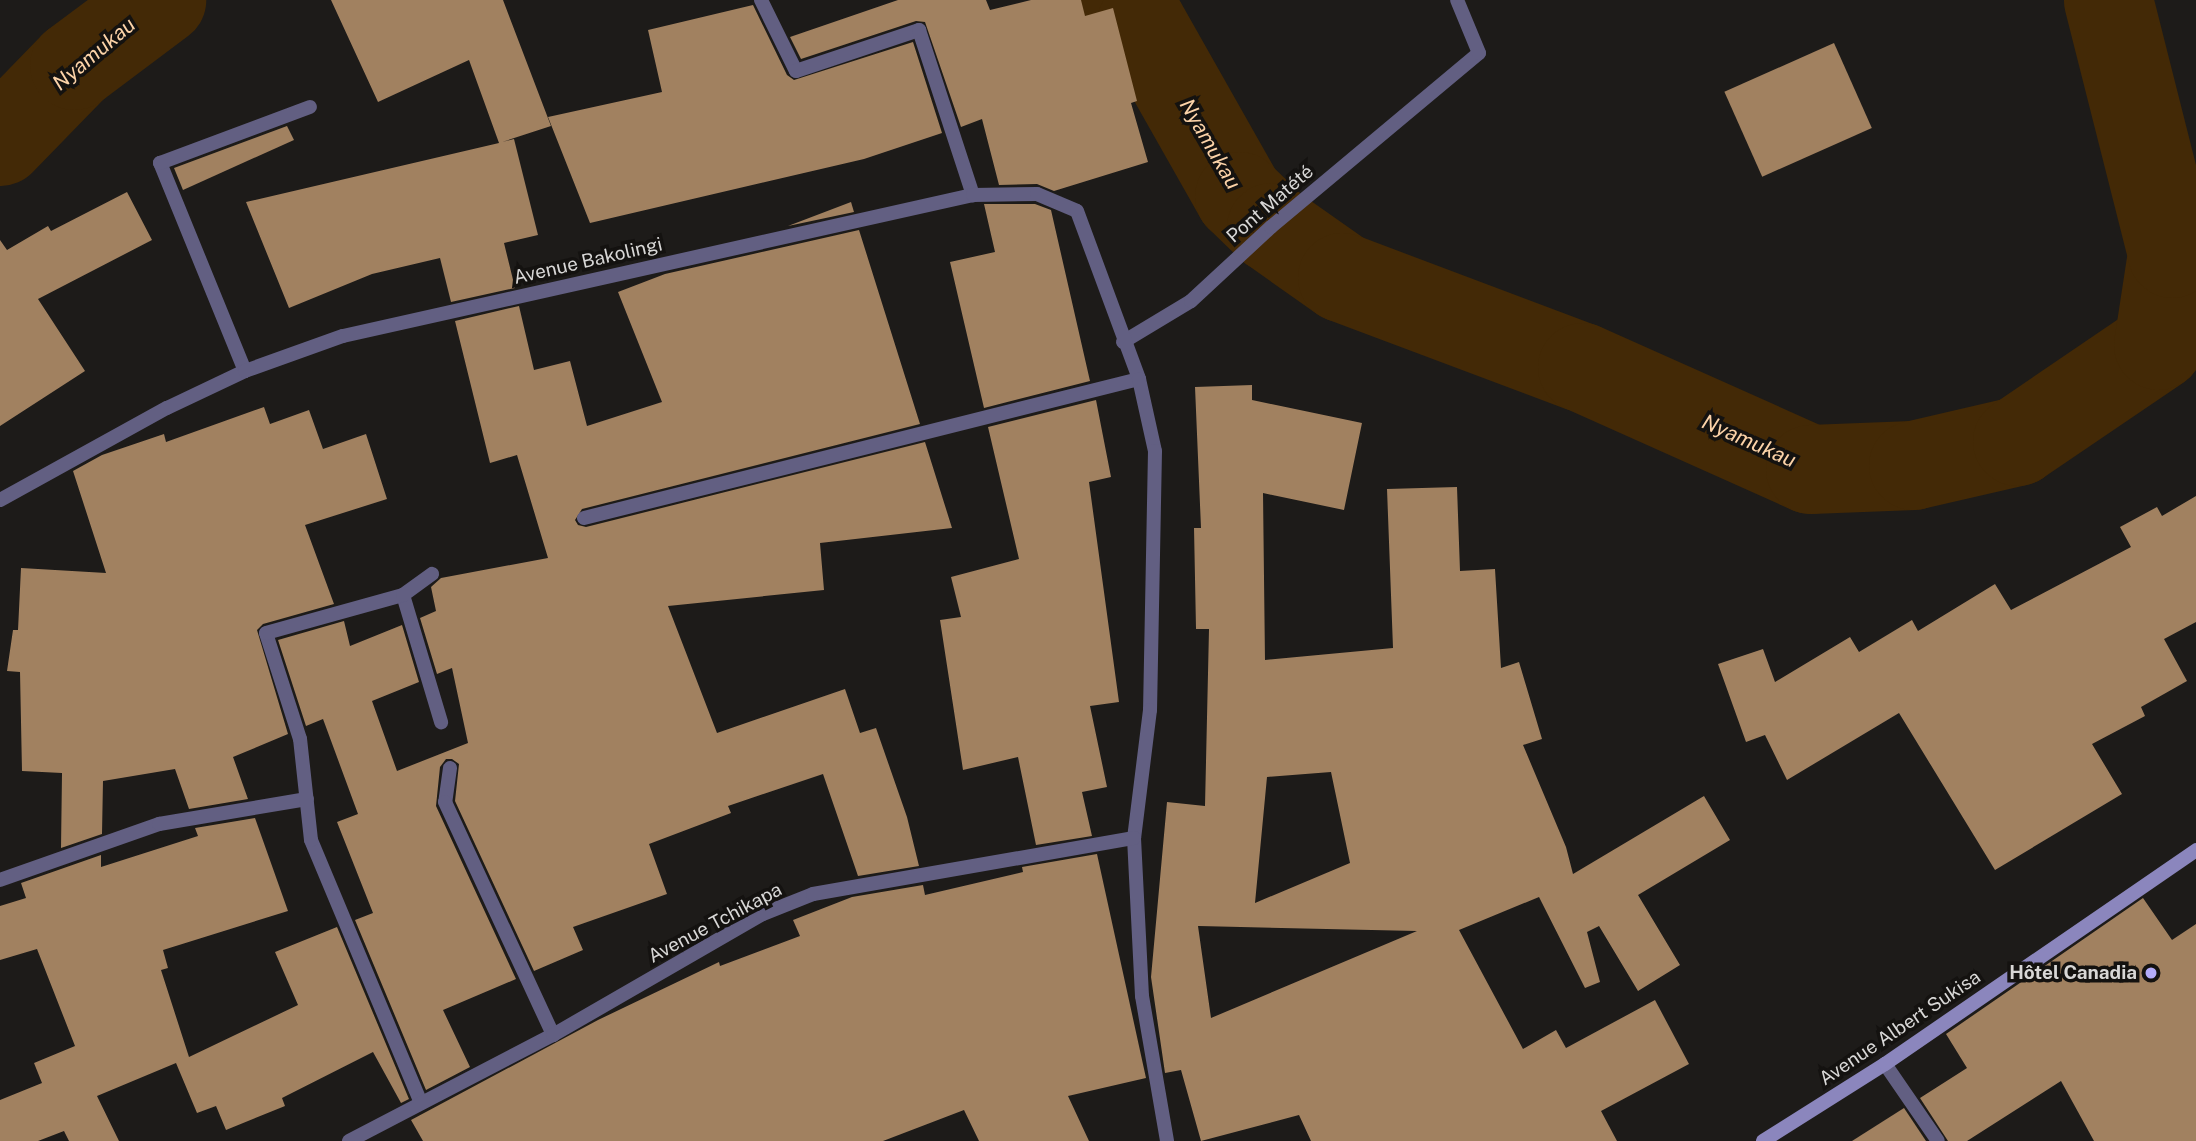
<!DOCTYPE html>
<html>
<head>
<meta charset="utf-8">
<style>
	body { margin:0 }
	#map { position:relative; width:2196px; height:1141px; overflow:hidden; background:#1d1b19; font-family:"Public Sans",sans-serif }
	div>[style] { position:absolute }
	.river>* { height:89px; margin:-44.5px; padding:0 44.5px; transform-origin:44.5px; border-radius:44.5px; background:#432906 }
	.building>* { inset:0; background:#a18160; transform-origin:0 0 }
	.lane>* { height:14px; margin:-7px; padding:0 7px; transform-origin:7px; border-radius:7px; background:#625f82 }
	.street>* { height:14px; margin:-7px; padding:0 7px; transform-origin:7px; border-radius:7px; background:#625f82 }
	.secondary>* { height:14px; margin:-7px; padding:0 7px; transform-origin:7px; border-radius:7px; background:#8b86bd }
	.dots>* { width:19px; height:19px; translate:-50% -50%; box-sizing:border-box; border:4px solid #141210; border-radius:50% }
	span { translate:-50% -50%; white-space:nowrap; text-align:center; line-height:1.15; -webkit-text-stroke:7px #141210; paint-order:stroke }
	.street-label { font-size:19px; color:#d8d7d6 }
	.poi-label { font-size:19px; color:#d8d7d6; font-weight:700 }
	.right { translate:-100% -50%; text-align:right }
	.water-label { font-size:21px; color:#fcd3a8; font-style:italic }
</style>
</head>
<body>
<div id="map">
	<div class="river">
		<div style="left:1120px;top:0;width:31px;rotate:48deg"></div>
		<div style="left:1141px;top:23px;width:199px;rotate:60.5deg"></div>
		<div style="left:1239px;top:196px;width:45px;rotate:44.1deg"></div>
		<div style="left:1271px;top:227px;width:87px;rotate:35.2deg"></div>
		<div style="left:1342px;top:277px;width:256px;rotate:20.6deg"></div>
		<div style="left:1582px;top:367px;width:250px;rotate:24.1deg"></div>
		<div style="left:1810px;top:469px;width:103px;rotate:-2.2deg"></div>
		<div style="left:1913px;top:465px;width:107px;rotate:-13deg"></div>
		<div style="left:2017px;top:441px;width:171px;rotate:-34.2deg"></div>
		<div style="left:2158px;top:345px;width:93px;rotate:-81.3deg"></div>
		<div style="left:2172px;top:253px;width:261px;rotate:-104.2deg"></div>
		<div style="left:0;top:141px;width:106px;rotate:-45.8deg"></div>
		<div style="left:74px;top:65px;width:109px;rotate:-36.8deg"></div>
	</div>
	<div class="building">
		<div style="clip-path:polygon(331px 0,503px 0,551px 126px,502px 142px,514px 139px,538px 235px,504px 243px,515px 288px,451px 302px,440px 258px,372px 274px,289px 308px,246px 202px,499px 143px,469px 60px,378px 102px)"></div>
		<div style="clip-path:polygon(898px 0,986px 0,990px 10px,1031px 0,1081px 0,1085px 16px,1113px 8px,1137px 101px,1131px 103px,1148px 162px,1054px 191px,1037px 184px,999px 185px,982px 119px,961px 127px,925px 22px,916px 21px,801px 59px,790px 37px)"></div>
		<div style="clip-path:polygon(753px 5px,787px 75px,794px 80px,913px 42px,942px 133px,864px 159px,590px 223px,548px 117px,662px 92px,648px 30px)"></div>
		<div style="left:1834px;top:43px;width:93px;height:120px;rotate:66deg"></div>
		<div style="clip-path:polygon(287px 126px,294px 140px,183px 190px,174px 168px)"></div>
		<div style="clip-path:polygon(127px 192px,152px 240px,38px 299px,85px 371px,0 426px,0 240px,7px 250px,48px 226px,51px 231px)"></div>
		<div style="clip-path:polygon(851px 202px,854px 212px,788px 226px)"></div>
		<div style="clip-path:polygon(984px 204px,1035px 204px,1051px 210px,1090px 381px,984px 408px,950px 262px,995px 252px)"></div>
		<div style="clip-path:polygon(859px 230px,920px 424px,582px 509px,575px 520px,578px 525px,586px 527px,925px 442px,952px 528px,820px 543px,824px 590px,668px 606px,717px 733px,845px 689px,860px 733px,876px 728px,907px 817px,919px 866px,858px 876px,823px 774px,728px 806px,731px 813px,649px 844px,667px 894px,573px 927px,583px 950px,534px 971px,455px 801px,459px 764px,452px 759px,446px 759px,440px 767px,436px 806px,516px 979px,443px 1010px,470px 1067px,426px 1090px,355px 920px,373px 913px,337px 822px,358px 814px,323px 719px,306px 726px,278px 640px,344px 621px,350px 646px,402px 625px,419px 682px,372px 701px,397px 771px,468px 743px,452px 668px,437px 674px,420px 618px,436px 611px,431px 587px,441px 578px,548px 558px,517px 455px,490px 463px,455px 321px,519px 306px,534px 370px,570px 361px,587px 426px,662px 402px,618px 292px,665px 274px)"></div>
		<div style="clip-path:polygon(evenodd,1252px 385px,1252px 400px,1362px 423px,1344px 510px,1263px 493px,1265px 660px,1393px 648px,1387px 489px,1457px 487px,1460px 571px,1495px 569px,1501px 668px,1519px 662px,1542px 739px,1523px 745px,1566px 847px,1573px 874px,1704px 796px,1730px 840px,1638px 895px,1680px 965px,1638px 991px,1599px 926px,1587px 932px,1600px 982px,1585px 988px,1539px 897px,1459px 930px,1523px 1049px,1556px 1030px,1566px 1048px,1655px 1000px,1689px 1064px,1601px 1111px,1617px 1141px,1311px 1141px,1299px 1115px,1201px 1141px,1181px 1070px,1165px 1073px,1151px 977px,1167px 802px,1205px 806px,1209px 629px,1196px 629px,1194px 528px,1201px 528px,1195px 387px,1252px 385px,1331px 772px,1350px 863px,1255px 903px,1267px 777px,1331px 772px,1252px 385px,1198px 926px,1199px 926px,1417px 931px,1211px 1018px,1198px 926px)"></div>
		<div style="clip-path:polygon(1096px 400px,1111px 477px,1089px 482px,1119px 702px,1090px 706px,1107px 787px,1082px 792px,1092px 836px,1036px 845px,1018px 757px,963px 770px,940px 620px,961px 617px,951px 577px,1019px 559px,988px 427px)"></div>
		<div style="clip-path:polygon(264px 407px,270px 424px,309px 410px,323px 449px,366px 434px,387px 499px,305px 525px,334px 604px,263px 624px,257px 630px,288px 734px,233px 757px,248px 799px,189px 809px,175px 769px,103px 781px,102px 834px,61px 848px,62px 773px,22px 771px,20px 672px,7px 671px,13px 630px,18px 630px,21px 568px,106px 573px,73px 471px,102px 455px,164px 434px,166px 442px)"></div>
		<div style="clip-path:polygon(2196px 496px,2196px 622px,2164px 639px,2187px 681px,2141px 707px,2145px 716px,2092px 744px,2122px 794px,1995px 870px,1899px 713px,1787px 780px,1765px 735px,1746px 742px,1718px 664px,1763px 649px,1775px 682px,1850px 637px,1859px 652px,1912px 620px,1918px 631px,1995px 584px,2011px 610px,2131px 547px,2120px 527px,2157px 507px,2162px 516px)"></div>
		<div style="clip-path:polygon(255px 818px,288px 911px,163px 950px,168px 968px,161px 970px,189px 1057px,298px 1005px,275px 952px,337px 927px,409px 1099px,401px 1103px,373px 1052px,282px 1098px,285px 1106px,226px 1130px,216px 1106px,197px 1113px,176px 1063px,97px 1096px,119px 1141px,69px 1141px,64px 1131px,38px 1141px,0 1141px,0 1100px,42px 1083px,34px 1063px,75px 1046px,37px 949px,0 960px,0 906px,26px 898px,21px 883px,101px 855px,101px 867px,198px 836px,195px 828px)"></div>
		<div style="clip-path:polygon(1097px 854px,1146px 1078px,1068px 1096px,1089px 1141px,979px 1141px,964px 1110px,883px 1141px,423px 1141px,411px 1120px,598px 1020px,719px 962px,720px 966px,800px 936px,793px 920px,852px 897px,923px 885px,925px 895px,1023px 872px,1022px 867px)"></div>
		<div style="clip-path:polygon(2143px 898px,2172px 940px,2196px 924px,2196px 1141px,2094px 1141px,2061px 1081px,1967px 1141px,1948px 1141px,1920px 1098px,1967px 1068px,1946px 1034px)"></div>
		<div style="clip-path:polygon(1904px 1108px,1926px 1141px,1852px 1141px)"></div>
	</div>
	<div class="lane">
		<div style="left:761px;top:0;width:79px;rotate:63.8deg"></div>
		<div style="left:796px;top:71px;width:130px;rotate:-18.4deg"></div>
		<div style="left:919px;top:30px;width:174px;rotate:71.9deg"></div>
		<div style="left:245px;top:371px;width:225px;rotate:-112.2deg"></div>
		<div style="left:160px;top:163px;width:160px;rotate:-20.5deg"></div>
		<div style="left:584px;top:518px;width:572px;rotate:-14.06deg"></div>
		<div style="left:403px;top:595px;width:133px;rotate:73.3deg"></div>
		<div style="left:450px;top:768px;width:34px;rotate:98deg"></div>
		<div style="left:445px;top:802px;width:257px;rotate:65.1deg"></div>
		<div style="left:0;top:880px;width:169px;rotate:-19.4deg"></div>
		<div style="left:159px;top:824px;width:150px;rotate:-9.6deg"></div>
		<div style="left:1885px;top:1064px;width:93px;rotate:55.5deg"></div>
		<div style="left:421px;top:1103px;width:285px;rotate:-112.7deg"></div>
		<div style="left:311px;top:840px;width:102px;rotate:-96.2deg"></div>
		<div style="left:300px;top:739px;width:111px;rotate:-107.8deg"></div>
		<div style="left:266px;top:633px;width:142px;rotate:-15.5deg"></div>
		<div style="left:403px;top:595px;width:36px;rotate:-36deg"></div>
	</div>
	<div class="street">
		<div style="left:1123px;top:342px;width:79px;rotate:-31.1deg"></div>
		<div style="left:1191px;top:301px;width:109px;rotate:-42.8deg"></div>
		<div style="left:1271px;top:227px;width:271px;rotate:-39.9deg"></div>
		<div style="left:1479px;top:53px;width:57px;rotate:-112.5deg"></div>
		<div style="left:0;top:500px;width:191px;rotate:-28.9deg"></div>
		<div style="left:167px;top:408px;width:86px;rotate:-25.4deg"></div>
		<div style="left:245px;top:371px;width:104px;rotate:-19.7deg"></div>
		<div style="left:343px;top:336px;width:646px;rotate:-12.62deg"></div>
		<div style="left:973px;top:195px;width:64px;rotate:-0.9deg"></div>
		<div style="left:1037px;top:194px;width:43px;rotate:23deg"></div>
		<div style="left:1077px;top:211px;width:179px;rotate:69.7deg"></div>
		<div style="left:1139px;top:379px;width:74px;rotate:77.5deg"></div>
		<div style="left:1155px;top:451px;width:259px;rotate:91.1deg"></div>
		<div style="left:1150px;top:710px;width:129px;rotate:97.1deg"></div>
		<div style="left:1134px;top:838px;width:158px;rotate:87.1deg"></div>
		<div style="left:1142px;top:996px;width:147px;rotate:80.2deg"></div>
		<div style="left:349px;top:1141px;width:230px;rotate:-27.5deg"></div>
		<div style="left:553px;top:1035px;width:242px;rotate:-30deg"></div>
		<div style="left:763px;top:914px;width:54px;rotate:-21.8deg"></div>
		<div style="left:813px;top:894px;width:326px;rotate:-9.9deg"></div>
	</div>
	<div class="secondary">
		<div style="left:1763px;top:1141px;width:144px;rotate:-32.3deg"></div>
		<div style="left:1885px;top:1064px;width:378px;rotate:-34.5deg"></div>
	</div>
	<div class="dots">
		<div style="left:2151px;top:973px;background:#b4acf9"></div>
	</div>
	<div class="street-label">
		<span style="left:1270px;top:204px;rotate:-41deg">Pont Matété</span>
		<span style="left:588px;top:261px;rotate:-13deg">Avenue Bakolingi</span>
		<span style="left:715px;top:923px;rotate:-28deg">Avenue Tchikapa</span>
		<span style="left:1900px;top:1028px;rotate:-34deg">Avenue Albert Sukisa</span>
	</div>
	<div class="poi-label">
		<span class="right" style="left:2137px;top:973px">Hôtel Canadia</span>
	</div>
	<div class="water-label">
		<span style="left:94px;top:54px;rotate:-40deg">Nyamukau</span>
		<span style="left:1210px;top:144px;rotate:60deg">Nyamukau</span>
		<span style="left:1749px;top:441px;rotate:24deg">Nyamukau</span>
	</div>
</div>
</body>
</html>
